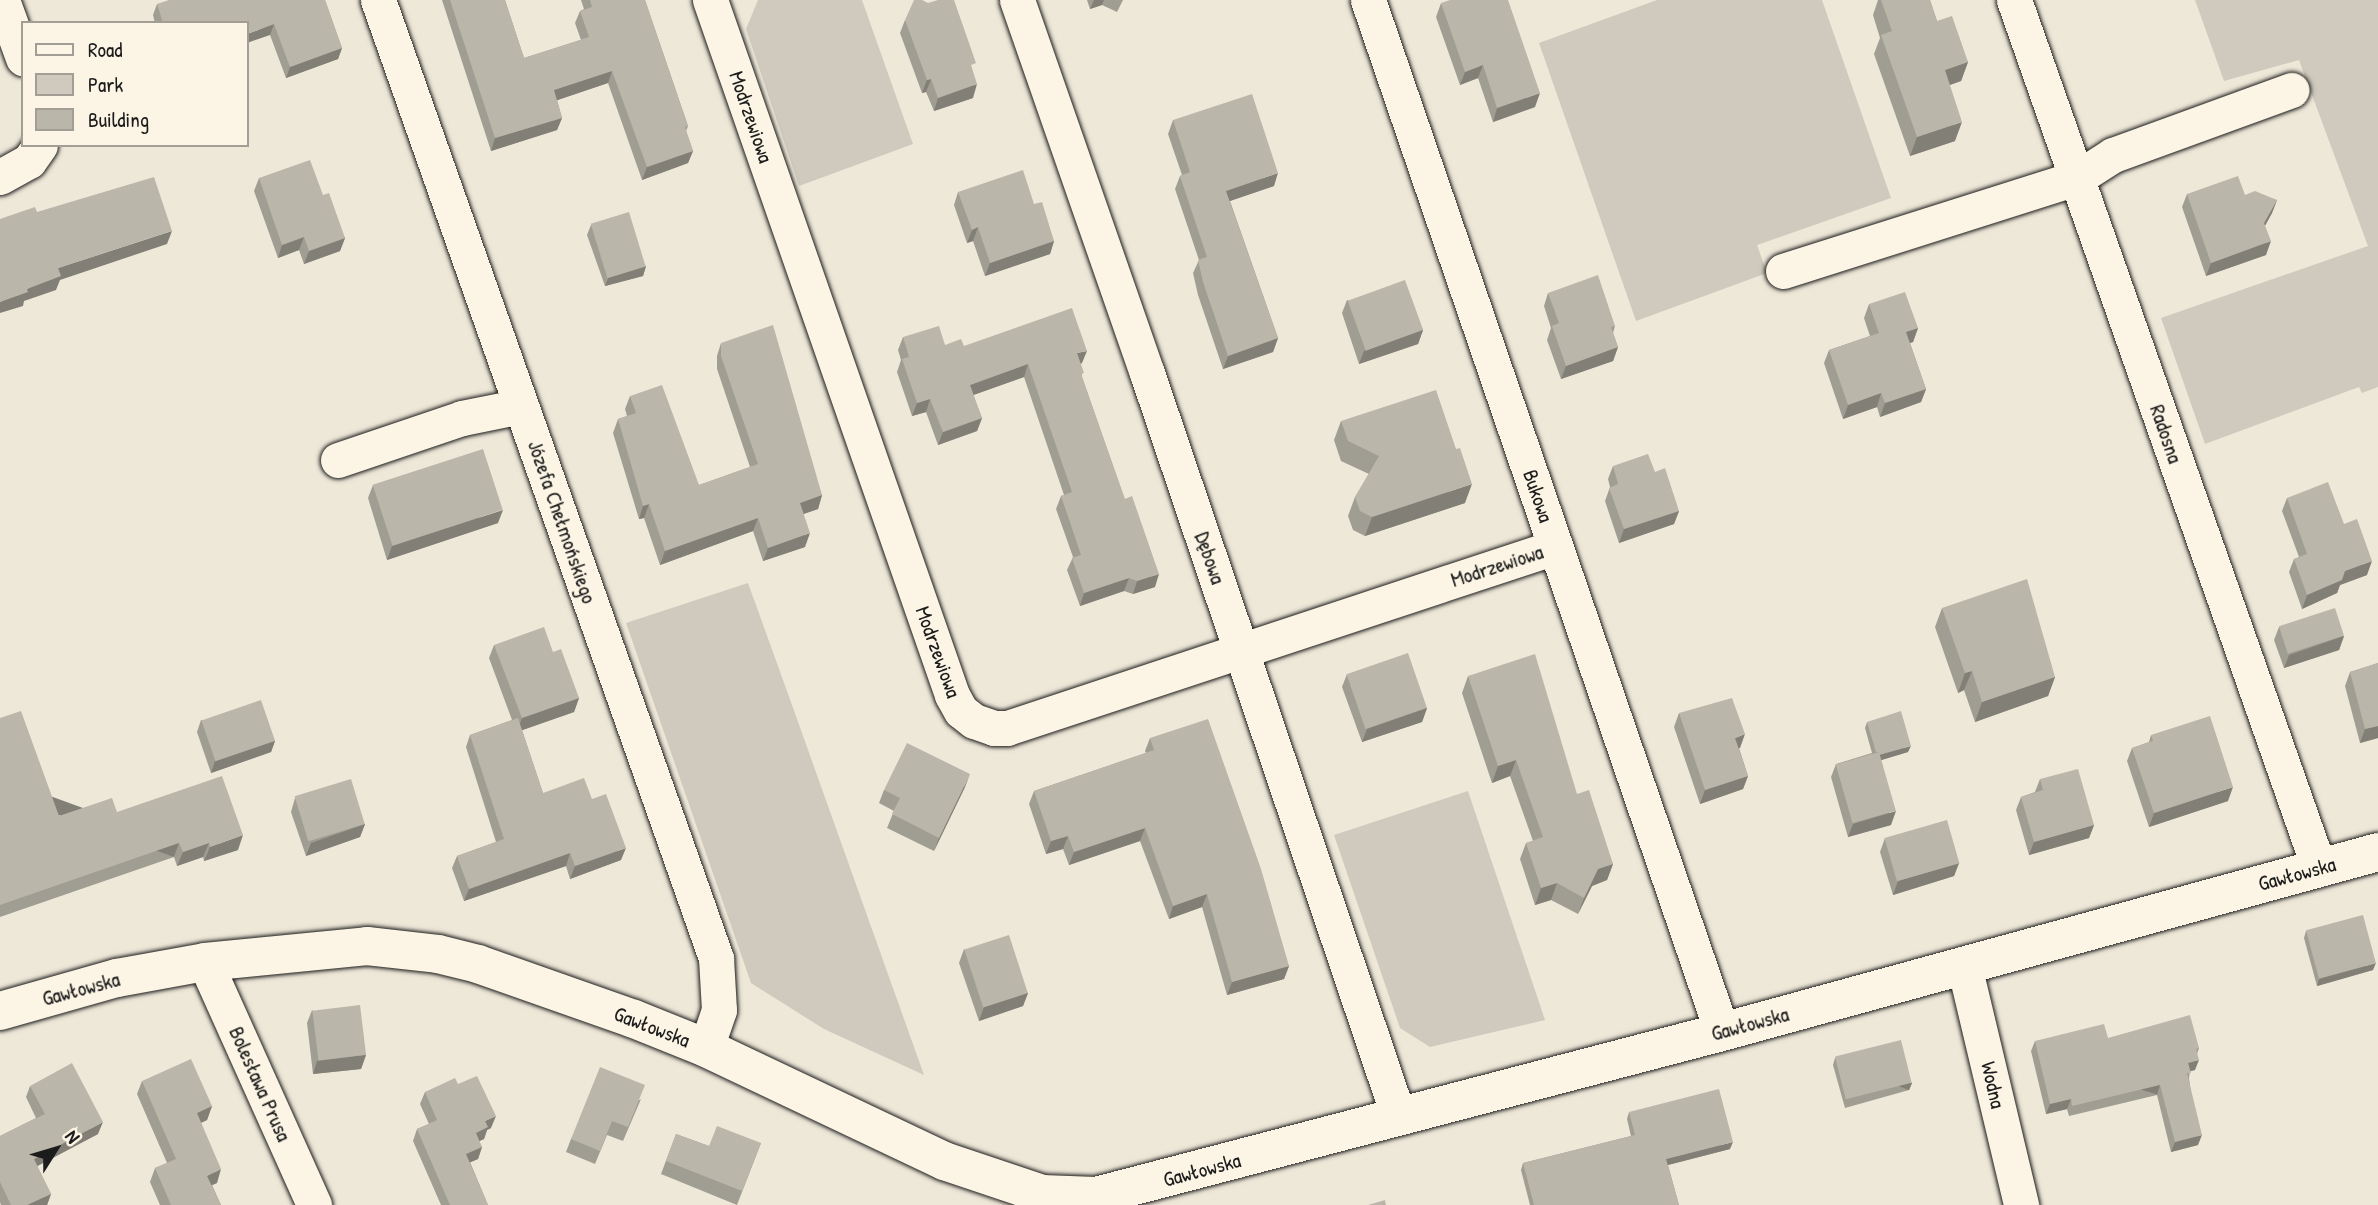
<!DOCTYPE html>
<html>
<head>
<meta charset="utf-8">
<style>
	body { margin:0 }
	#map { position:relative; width:2378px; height:1205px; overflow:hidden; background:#eee8d9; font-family:"Patrick Hand",sans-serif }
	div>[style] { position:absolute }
	.green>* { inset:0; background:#cfcabd }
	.roads { filter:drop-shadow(0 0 2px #1c1c1c) drop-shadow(0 0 2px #1c1c1c) }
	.minor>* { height:35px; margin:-17.5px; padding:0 17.5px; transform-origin:17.5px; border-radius:17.5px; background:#fcf5e5 }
	.tertiary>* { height:38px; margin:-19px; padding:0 19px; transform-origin:19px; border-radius:19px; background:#fcf5e5 }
	.wall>* { inset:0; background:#a09d92 }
	.shaded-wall>* { inset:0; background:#827f77; transform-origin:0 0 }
	.building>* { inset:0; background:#bab6aa; transform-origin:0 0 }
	span { translate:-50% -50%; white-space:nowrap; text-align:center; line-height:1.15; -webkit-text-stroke:5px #fcf5e5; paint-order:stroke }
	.street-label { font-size:21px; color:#1c1c1c }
	.legend { position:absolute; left:21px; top:21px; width:228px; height:126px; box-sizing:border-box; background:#fcf5e5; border:2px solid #a29e95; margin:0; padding:9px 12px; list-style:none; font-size:21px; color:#1c1c1c }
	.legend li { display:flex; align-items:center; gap:14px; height:35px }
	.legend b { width:35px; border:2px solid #a29e95 }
	.north { position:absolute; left:21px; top:1114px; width:70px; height:70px; -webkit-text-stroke:5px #fcf5e5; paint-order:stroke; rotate:53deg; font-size:19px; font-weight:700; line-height:28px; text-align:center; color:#1c1c1c }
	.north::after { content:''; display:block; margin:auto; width:24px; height:32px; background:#1c1c1c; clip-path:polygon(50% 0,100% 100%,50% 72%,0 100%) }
</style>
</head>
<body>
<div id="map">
	<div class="green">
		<div style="clip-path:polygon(758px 0,862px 0,913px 144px,799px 186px,746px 29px)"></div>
		<div style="clip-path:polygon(1657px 0,1822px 0,1891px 198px,1757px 245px,1767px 273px,1636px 321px,1539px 43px)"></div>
		<div style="clip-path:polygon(2195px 0,2378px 0,2378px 387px,2362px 393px,2359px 387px,2205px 444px,2161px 318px,2368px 246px,2299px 60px,2224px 81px)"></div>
		<div style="clip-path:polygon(748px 583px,792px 705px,924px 1075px,824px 1029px,751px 983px,626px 623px)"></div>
		<div style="clip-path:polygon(1468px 791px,1545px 1020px,1430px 1047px,1400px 1028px,1334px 835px)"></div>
	</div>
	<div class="roads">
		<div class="minor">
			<div style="left:2px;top:0;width:62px;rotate:70.1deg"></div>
			<div style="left:378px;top:0;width:1016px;rotate:70.57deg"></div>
			<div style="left:716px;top:958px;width:52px;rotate:86.7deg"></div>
			<div style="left:719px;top:1010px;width:40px;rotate:108.9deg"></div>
			<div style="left:710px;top:0;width:736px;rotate:70.8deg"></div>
			<div style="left:952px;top:695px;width:18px;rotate:61deg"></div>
			<div style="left:961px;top:711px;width:16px;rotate:38deg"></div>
			<div style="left:974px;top:721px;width:21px;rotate:19deg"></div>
			<div style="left:994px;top:728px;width:13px"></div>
			<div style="left:1007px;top:728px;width:577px;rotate:-18.28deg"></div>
			<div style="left:1017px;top:0;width:395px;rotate:70.8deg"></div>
			<div style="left:1147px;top:373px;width:786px;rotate:71.31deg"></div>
			<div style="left:1368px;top:0;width:1091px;rotate:71.07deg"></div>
			<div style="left:2014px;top:0;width:920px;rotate:70.64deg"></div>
			<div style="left:0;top:177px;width:33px;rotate:-29deg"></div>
			<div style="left:29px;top:161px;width:19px;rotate:-55deg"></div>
			<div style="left:1783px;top:271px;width:308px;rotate:-17.6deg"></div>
			<div style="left:2077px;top:178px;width:43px;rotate:-32.6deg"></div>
			<div style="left:2113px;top:155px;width:190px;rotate:-20deg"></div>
			<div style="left:338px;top:460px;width:131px;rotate:-18.7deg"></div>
			<div style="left:462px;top:418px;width:60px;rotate:-11.5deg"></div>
			<div style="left:205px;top:962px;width:266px;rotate:65.8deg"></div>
			<div style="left:1964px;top:965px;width:247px;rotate:76.6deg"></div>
		</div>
		<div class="tertiary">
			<div style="left:0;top:1011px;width:122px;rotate:-15.8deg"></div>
			<div style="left:117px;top:978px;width:89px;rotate:-10.3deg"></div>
			<div style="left:205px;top:962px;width:163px;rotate:-5.6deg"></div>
			<div style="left:367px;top:946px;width:71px;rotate:6.4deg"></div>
			<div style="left:438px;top:954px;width:41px;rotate:14deg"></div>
			<div style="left:478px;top:964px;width:165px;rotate:19.4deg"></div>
			<div style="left:634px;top:1019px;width:78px;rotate:21.9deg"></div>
			<div style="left:706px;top:1048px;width:263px;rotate:25.4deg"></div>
			<div style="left:944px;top:1161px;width:103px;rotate:18.6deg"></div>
			<div style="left:1042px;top:1194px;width:54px;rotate:2.1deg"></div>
			<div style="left:1096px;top:1196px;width:647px;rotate:-14.68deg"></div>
			<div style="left:1722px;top:1032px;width:680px;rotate:-15.34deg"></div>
		</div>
	</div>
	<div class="wall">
		<div style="clip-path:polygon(325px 0,342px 48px,338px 59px,286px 78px,270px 35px,247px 23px,155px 23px,153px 15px,157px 4px)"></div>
		<div style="clip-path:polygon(442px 0,505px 0,524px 58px,581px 40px,575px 23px,580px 11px,584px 9px,581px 0,645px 0,688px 126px,686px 131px,693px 151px,688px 163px,642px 180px,608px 83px,557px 100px,562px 118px,557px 130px,491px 151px)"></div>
		<div style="clip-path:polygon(1087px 0,1123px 0,1117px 12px,1102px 5px,1090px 9px)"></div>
		<div style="clip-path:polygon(1878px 0,1930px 0,1937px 21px,1968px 62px,1961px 81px,1950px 85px,1955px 141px,1910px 156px,1874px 54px,1880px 38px,1873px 15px)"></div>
		<div style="clip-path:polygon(1441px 3px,1535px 107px,1493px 122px,1478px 78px,1460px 85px,1436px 17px)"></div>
		<div style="clip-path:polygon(905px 20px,973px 71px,973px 98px,934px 111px,926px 92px,922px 93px,900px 33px)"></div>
		<div style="clip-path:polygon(1173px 120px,1274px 186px,1230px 201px,1278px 338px,1273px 352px,1223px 369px,1198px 295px,1193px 273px,1199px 260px,1175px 189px,1180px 176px,1182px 175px,1168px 134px)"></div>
		<div style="clip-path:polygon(259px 178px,323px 195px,345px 238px,340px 251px,304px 264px,299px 250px,278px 258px,254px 191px)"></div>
		<div style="clip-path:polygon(958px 192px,1034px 204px,1054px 241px,1050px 254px,985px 276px,973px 241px,967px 243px,954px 205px)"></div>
		<div style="clip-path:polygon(2187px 194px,2245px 195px,2277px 200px,2272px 213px,2265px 226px,2266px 255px,2206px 276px,2182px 207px)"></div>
		<div style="clip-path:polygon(591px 225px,646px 266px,643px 276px,605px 286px,587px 235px)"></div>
		<div style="clip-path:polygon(1548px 293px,1615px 326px,1613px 333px,1618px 347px,1613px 361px,1561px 379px,1547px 340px,1551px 328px,1544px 306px)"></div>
		<div style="clip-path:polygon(1347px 300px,1423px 330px,1418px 344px,1359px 364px,1342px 313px)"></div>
		<div style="clip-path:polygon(1869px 304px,1918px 328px,1913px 342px,1910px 343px,1926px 389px,1921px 402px,1880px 417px,1877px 407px,1843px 419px,1824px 363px,1829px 350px,1870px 336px,1864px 318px)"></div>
		<div style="clip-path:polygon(903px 337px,945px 345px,964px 346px,1082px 363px,1081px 364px,1082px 377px,1155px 587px,1133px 594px,1124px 591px,1080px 606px,1067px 570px,1073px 557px,1056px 509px,1061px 496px,1064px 495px,1024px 377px,973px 395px,982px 418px,977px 431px,938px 445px,926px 412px,912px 416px,897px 372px,901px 360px,898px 350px)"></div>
		<div style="clip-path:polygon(721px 343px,822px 495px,818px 509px,803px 514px,805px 547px,763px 561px,753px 531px,660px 565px,644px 518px,639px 519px,613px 433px,618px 419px,627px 416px,625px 409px,630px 396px,699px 485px,750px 467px,717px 369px,717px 356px)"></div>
		<div style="clip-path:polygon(1341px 421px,1465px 503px,1365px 536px,1353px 530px,1348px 516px,1355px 497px,1369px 474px,1341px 461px,1334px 440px)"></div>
		<div style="clip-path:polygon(1613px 466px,1679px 511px,1674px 524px,1619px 543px,1605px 501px,1610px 487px,1608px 479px)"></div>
		<div style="clip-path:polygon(373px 485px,498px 523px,387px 560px,368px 498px)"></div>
		<div style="clip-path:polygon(2287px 498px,2344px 524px,2367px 575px,2340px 585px,2337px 593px,2302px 609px,2289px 572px,2294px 559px,2299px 557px,2282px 511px)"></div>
		<div style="clip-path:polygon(1942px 608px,2055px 677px,2048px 696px,1975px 722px,1964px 690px,1958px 693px,1935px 627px)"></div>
		<div style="clip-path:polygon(2279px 627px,2344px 636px,2339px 650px,2284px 668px,2274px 640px)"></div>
		<div style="clip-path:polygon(494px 645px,553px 652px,579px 698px,574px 712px,522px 730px,543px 793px,592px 799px,621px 860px,570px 879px,566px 866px,464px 901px,452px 868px,457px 856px,496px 842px,466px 747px,470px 735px,512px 720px,489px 658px)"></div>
		<div style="clip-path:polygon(2378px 663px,2378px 738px,2360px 743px,2345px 686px,2350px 672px)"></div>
		<div style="clip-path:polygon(1347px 674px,1427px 708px,1422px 722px,1362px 742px,1342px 687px)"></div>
		<div style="clip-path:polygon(1468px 676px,1577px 794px,1613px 864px,1607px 880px,1592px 886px,1578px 914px,1551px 900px,1535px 905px,1520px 859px,1526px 843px,1533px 841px,1510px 776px,1492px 783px,1462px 693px)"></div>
		<div style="clip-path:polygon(1679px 713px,1740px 748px,1739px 748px,1748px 776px,1743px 789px,1700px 804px,1674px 727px)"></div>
		<div style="clip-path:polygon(0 718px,59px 816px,117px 812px,238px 850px,204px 861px,203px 857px,177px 866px,174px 857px,0 917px)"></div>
		<div style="clip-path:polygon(201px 720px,275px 741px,271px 752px,211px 773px,197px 732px)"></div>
		<div style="clip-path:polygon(1867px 722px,1908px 752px,1881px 760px,1891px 825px,1848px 837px,1831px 777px,1836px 764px,1872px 753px,1865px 728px)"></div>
		<div style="clip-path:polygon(2151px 735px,2228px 801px,2149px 827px,2127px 761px,2132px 748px,2149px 742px)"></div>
		<div style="clip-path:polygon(1150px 738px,1289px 966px,1284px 979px,1227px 995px,1202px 907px,1169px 919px,1140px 841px,1069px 865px,1063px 849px,1046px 854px,1029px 804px,1034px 791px,1146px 753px,1145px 751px)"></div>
		<div style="clip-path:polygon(2040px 779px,2094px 825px,2089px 838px,2029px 855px,2016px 810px,2021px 797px,2035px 792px)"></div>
		<div style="clip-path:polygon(965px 787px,934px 851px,887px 828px,894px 811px,879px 803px,884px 790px)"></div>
		<div style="clip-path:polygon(295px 798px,365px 824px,360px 837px,306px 856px,291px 812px)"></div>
		<div style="clip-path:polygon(1885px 838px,1959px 863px,1954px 876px,1893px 895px,1880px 852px)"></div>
		<div style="clip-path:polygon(2306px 931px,2373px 970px,2317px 986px,2304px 938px)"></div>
		<div style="clip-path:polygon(964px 949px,1028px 993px,1023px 1006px,979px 1021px,959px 963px)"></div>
		<div style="clip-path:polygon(312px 1010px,366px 1055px,361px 1069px,313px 1074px,307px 1023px)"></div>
		<div style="clip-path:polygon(2108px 1038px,2199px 1048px,2197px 1054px,2195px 1070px,2190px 1071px,2189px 1078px,2198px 1145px,2171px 1152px,2157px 1095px,2069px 1116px,2067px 1109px,2046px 1114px,2031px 1051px,2035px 1041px)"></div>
		<div style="clip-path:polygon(1835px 1058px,1912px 1083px,1909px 1090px,1845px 1108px,1833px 1065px)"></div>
		<div style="clip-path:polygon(142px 1081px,212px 1106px,207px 1120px,201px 1123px,217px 1183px,212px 1185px,221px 1205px,160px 1205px,150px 1182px,155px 1168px,167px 1163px,137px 1094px)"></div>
		<div style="clip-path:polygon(458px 1084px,491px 1128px,487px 1130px,484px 1139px,479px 1141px,482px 1147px,478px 1159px,470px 1162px,488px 1205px,441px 1205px,413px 1141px,417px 1129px,429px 1124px,420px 1104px,425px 1092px)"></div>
		<div style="clip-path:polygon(30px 1086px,98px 1134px,37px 1166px,51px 1194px,47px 1205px,1px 1205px,0 1202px,0 1136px,36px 1118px,26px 1097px)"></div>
		<div style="clip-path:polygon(641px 1099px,623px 1141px,607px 1135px,595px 1164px,566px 1152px,571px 1139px)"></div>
		<div style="clip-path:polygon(1629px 1112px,1730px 1149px,1668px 1165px,1679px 1205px,1530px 1205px,1521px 1170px,1523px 1163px,1631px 1136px,1627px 1119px)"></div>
		<div style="clip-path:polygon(676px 1134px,709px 1146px,761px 1143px,737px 1205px,661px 1174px)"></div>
	</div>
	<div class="shaded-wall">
		<div style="clip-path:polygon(1094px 0,1104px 0,1102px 5px,1090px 9px)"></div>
		<div style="clip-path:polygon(274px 24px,270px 35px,247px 43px,247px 34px)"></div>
		<div style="clip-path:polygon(342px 48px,338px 59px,286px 78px,290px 67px)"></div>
		<div style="clip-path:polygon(1968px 62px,1961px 81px,1938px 89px,1945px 70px)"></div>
		<div style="clip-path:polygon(1483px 65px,1478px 78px,1460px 85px,1465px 72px)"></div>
		<div style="clip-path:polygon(612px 71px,608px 83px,549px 103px,554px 90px)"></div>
		<div style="clip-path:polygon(931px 79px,926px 92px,922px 93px,927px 80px)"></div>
		<div style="clip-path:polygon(977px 84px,973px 98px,934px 111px,938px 98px)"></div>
		<div style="clip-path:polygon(1540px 93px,1535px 107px,1493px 122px,1497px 108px)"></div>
		<div style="clip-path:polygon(562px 118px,557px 130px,491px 151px,495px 138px)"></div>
		<div style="clip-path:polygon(1962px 122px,1955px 141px,1910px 156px,1917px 137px)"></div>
		<div style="clip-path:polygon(693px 151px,688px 163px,642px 180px,647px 167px)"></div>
		<div style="clip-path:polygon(1278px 173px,1274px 186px,1221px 204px,1226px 191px)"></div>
		<div style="clip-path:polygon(2277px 200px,2272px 213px,2259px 236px,2264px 223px)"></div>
		<div style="clip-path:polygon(978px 227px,973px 241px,967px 243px,972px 230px)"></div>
		<div style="clip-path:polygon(172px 231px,167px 244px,60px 280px,56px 290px,24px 301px,23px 306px,0 313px,0 302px,27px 289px,58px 268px)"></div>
		<div style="clip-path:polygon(304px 237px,299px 250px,278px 258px,282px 245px)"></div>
		<div style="clip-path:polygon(345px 238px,340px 251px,304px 264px,309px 251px)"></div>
		<div style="clip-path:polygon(1054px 241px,1050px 254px,985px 276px,990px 263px)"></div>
		<div style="clip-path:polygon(2271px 241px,2266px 255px,2206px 276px,2211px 263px)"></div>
		<div style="clip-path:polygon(646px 266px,643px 276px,605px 286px,609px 276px)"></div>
		<div style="clip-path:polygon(1918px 328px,1913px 342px,1902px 346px,1906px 332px)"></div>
		<div style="clip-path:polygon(1423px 330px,1418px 344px,1359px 364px,1364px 351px)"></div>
		<div style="clip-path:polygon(1278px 338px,1273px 352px,1223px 369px,1228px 356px)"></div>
		<div style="clip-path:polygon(1618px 347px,1613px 361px,1561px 379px,1566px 366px)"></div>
		<div style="clip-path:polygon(1087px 351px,1082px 363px,1072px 366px,1077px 353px)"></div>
		<div style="clip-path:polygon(1028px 364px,1024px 377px,965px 398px,970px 385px)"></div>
		<div style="clip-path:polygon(1926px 389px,1921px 402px,1880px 417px,1885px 403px)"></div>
		<div style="clip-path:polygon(1881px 393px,1877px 407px,1843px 419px,1848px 405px)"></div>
		<div style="clip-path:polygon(930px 399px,926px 412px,912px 416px,917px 403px)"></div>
		<div style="clip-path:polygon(982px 418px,977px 431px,938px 445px,943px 432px)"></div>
		<div style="clip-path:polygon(1472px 484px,1465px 503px,1365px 536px,1372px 517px)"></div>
		<div style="clip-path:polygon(822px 495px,818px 509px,795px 517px,800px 503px)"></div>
		<div style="clip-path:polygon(649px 504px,644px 518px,639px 519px,643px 506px)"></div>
		<div style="clip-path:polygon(503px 510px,498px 523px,387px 560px,392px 546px)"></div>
		<div style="clip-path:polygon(1679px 511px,1674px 524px,1619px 543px,1624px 529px)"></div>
		<div style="clip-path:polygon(758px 518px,753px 531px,660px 565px,665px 551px)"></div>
		<div style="clip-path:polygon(810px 533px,805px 547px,763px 561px,768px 548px)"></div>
		<div style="clip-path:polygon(2372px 561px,2367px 575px,2340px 585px,2337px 593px,2302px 609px,2307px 595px,2345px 571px)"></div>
		<div style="clip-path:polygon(1159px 574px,1155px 587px,1133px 594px,1137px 581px)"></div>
		<div style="clip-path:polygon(1129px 578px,1124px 591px,1080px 606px,1084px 593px)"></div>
		<div style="clip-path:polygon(2344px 636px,2339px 650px,2284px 668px,2289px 655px)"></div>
		<div style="clip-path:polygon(1972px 671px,1964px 690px,1958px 693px,1965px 673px)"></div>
		<div style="clip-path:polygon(2055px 677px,2048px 696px,1975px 722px,1982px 702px)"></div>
		<div style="clip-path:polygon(579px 698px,574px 712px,517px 732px,522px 718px)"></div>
		<div style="clip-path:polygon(1427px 708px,1422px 722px,1362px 742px,1367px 729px)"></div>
		<div style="clip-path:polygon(2378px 726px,2378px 738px,2360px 743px,2365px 729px)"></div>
		<div style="clip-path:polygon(1745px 734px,1740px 748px,1730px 751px,1735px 738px)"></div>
		<div style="clip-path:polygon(275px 741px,271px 752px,211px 773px,215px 761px)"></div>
		<div style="clip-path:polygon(1911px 746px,1908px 752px,1875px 762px,1877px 755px)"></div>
		<div style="clip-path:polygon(1516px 760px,1510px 776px,1492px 783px,1498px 766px)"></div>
		<div style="clip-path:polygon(970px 774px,965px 787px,934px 851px,939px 838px)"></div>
		<div style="clip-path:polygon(1748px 776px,1743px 789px,1700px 804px,1705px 790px)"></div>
		<div style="clip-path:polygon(2233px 787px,2228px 801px,2149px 827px,2154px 813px)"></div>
		<div style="clip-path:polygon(1896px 811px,1891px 825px,1848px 837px,1853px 824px)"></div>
		<div style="clip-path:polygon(365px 824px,360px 837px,306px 856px,311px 843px)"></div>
		<div style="clip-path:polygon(2094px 825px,2089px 838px,2029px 855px,2034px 842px)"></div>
		<div style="clip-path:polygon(1145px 828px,1140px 841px,1069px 865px,1074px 852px)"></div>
		<div style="clip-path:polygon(243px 835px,238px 850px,204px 861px,210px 847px)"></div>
		<div style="clip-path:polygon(1068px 836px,1063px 849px,1046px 854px,1051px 841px)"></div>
		<div style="left:179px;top:843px;width:15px;height:189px;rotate:110deg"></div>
		<div style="clip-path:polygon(209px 843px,203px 857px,177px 866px,183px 852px)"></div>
		<div style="clip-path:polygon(626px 848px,621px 860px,570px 879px,575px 866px)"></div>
		<div style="clip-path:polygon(570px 853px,566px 866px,464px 901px,469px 889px)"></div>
		<div style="clip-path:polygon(1959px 863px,1954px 876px,1893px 895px,1898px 881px)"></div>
		<div style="clip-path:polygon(1613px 864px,1607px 880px,1592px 886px,1578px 914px,1584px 898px,1598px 869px)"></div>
		<div style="clip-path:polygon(1557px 883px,1551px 900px,1535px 905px,1541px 888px)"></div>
		<div style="clip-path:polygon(1207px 894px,1202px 907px,1169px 919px,1173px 906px)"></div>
		<div style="clip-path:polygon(2376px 963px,2373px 970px,2317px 986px,2319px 979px)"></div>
		<div style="clip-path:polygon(1289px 966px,1284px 979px,1227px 995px,1232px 982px)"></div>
		<div style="clip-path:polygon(1028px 993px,1023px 1006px,979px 1021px,984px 1007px)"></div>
		<div style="clip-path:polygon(366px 1055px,361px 1069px,313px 1074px,317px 1061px)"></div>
		<div style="clip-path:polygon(2199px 1060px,2195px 1070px,2184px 1073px,2188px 1063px)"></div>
		<div style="left:1912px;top:1083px;width:8px;height:66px;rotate:113deg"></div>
		<div style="left:2160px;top:1085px;width:10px;height:90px;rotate:107deg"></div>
		<div style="clip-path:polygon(2071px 1099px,2067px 1109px,2046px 1114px,2050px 1104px)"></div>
		<div style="clip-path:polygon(212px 1106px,207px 1120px,192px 1127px,197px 1113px)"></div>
		<div style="clip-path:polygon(496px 1116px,491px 1128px,487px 1130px,484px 1139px,471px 1145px,476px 1133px,485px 1121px)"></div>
		<div style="clip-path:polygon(103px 1122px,98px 1134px,30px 1170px,34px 1159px)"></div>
		<div style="clip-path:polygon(2202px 1135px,2198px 1145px,2171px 1152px,2175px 1142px)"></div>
		<div style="clip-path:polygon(1733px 1142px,1730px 1149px,1664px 1166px,1666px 1159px)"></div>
		<div style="clip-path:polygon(482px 1147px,478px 1159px,462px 1166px,466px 1154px)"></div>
		<div style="clip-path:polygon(221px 1169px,217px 1183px,203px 1189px,207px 1176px)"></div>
		<div style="clip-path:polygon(51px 1194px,47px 1205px,27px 1205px)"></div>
	</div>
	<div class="building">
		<div style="clip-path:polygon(169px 0,325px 0,342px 48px,290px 67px,274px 24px,247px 34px,247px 23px,163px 23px,157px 4px)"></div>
		<div style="clip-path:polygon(450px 0,505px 0,524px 58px,589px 37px,580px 11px,592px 7px,590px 0,645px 0,688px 126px,685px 127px,693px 151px,647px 167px,612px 71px,554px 90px,562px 118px,495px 138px)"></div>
		<div style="clip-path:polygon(914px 0,922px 0,928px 3px,938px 0,954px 0,976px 63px,971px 65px,977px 84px,938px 98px,931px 79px,927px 80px,905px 20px)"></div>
		<div style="clip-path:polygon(1450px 0,1508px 0,1540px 93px,1497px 108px,1483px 65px,1465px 72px,1441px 3px)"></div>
		<div style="clip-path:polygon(1881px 0,1930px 0,1937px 21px,1952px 16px,1968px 62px,1945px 70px,1962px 122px,1917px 137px,1881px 35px,1892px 31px)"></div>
		<div style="clip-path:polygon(1252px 94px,1278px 173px,1226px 191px,1278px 338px,1228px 356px,1203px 282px,1198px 260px,1207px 257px,1180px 176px,1190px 172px,1173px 120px)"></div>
		<div style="clip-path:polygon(310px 160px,323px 195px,329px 193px,345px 238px,309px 251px,304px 237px,282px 245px,259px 178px)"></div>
		<div style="clip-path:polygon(1023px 170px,1034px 204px,1042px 202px,1054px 241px,990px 263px,978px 227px,972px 230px,958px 192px)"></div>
		<div style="clip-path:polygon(2238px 176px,2245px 195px,2255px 191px,2277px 200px,2264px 223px,2271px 241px,2211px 263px,2187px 194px)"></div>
		<div style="clip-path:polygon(154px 177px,172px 231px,58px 268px,61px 276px,27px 289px,28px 292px,0 302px,0 219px,35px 207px,37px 212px)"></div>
		<div style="left:629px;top:212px;width:57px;height:40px;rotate:73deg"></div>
		<div style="clip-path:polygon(1598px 275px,1615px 326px,1611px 327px,1618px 347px,1566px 366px,1552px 326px,1559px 323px,1548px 293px)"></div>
		<div style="left:1405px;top:280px;width:53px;height:61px;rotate:70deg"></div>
		<div style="clip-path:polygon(1905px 292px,1918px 328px,1906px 332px,1926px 389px,1885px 403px,1881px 393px,1848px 405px,1829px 350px,1879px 333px,1869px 304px)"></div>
		<div style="clip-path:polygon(1072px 308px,1087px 351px,1077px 353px,1084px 373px,1081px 374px,1125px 499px,1132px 496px,1159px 574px,1137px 581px,1129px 578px,1084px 593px,1072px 558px,1081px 555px,1061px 496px,1072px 492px,1028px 364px,970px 385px,982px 418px,943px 432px,930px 399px,917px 403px,902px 359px,909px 357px,903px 337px,939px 326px,945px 345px,961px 339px,964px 346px)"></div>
		<div style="clip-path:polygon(773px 325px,822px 495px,800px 503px,810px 533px,768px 548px,758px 518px,665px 551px,649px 504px,643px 506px,618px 419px,636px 413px,630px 396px,662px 385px,699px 485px,758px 464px,721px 356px,721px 343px)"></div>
		<div style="clip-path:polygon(1436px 390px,1456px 449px,1460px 448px,1472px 484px,1372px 517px,1360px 511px,1355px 497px,1379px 456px,1348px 441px,1341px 421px)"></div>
		<div style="left:483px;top:449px;width:64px;height:116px;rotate:72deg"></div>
		<div style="clip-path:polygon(1648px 454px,1655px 472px,1665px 468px,1679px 511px,1624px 529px,1609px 488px,1618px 484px,1613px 466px)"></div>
		<div style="clip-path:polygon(2328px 482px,2344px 524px,2357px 519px,2372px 561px,2345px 571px,2342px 580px,2307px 595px,2294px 559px,2307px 554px,2287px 498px)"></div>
		<div style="clip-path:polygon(2027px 579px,2055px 677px,1982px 702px,1972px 671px,1965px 673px,1942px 608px)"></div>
		<div style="left:2335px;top:608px;width:29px;height:59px;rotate:72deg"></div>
		<div style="clip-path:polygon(544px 627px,553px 652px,561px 649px,579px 698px,522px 718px,494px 645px)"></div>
		<div style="left:1408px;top:653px;width:58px;height:65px;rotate:71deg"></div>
		<div style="clip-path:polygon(1535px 654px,1577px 794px,1589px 790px,1613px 864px,1598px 869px,1584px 898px,1557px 883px,1541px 888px,1526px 843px,1543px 837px,1516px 760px,1498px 766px,1468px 676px)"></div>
		<div style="clip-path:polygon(2378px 663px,2378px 726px,2365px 729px,2350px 672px)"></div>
		<div style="clip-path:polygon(1732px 698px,1745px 734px,1735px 738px,1748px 776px,1705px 790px,1679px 713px)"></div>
		<div style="left:261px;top:700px;width:43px;height:63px;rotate:71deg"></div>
		<div style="clip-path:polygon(21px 711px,59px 816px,112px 798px,117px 812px,222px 776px,243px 835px,210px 847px,209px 843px,183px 852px,179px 843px,0 905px,0 718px)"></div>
		<div style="clip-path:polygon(1901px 711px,1911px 746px,1879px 755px,1879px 752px,1876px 752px,1867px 722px)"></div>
		<div style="clip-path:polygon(2210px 716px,2233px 787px,2154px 813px,2132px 748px,2153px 741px,2151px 735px)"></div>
		<div style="clip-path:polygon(518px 718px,543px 793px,584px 778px,592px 799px,606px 794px,626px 848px,575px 866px,570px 853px,469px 889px,457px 856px,504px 839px,470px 735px)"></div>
		<div style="clip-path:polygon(1208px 719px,1261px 869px,1289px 966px,1232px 982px,1207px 894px,1173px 906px,1145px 828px,1074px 852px,1068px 836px,1051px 841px,1034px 791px,1154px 750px,1150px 738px)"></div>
		<div style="clip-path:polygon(907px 743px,970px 774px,939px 838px,892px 814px,900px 798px,884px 790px)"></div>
		<div style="left:1879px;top:752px;width:61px;height:45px;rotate:74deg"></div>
		<div style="clip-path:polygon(2078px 769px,2094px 825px,2034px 842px,2021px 797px,2043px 790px,2040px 779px)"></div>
		<div style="left:351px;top:779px;width:47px;height:59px;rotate:73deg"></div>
		<div style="left:1947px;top:820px;width:45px;height:65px;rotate:74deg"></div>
		<div style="left:2363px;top:915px;width:50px;height:59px;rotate:75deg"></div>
		<div style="left:1009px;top:935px;width:61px;height:47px;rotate:72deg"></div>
		<div style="left:360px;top:1005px;width:50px;height:48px;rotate:83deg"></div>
		<div style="clip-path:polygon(2190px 1015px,2199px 1048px,2196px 1049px,2199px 1060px,2188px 1063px,2191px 1073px,2187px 1073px,2202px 1135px,2175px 1142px,2160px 1085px,2072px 1106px,2071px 1099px,2050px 1104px,2035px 1041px,2104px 1024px,2108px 1038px)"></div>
		<div style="left:1901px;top:1040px;width:44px;height:68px;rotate:76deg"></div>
		<div style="clip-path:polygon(191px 1059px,212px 1106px,197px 1113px,221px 1169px,207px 1176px,221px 1205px,171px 1205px,155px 1168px,176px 1159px,142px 1081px)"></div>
		<div style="clip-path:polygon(72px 1063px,103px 1122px,34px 1159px,51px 1194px,27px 1205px,11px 1205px,0 1182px,0 1136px,45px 1114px,30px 1086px)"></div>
		<div style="clip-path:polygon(600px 1067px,645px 1085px,628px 1127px,612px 1121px,600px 1151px,571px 1139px)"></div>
		<div style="clip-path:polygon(477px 1076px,496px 1116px,485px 1121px,488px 1127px,476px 1133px,482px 1147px,466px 1154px,488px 1205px,450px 1205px,417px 1129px,437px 1120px,425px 1092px,455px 1078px,458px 1084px)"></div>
		<div style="clip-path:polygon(1719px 1089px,1733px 1142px,1666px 1159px,1679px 1205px,1534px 1205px,1523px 1163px,1635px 1135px,1629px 1112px)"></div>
		<div style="clip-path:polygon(717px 1126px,761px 1143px,742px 1191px,666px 1161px,676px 1134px,709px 1146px)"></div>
		<div style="clip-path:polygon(1385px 1200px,1386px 1205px,1368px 1205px)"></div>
	</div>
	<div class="street-label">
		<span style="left:751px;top:117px;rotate:71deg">Modrzewiowa</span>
		<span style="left:2166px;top:434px;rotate:71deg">Radosna</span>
		<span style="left:1538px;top:496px;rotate:71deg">Bukowa</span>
		<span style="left:562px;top:522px;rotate:71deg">Józefa Chełmońskiego</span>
		<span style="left:1210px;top:558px;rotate:71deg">Dębowa</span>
		<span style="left:1497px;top:566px;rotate:-18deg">Modrzewiowa</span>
		<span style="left:938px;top:652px;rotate:70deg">Modrzewiowa</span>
		<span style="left:2297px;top:874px;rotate:-15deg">Gawłowska</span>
		<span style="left:81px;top:989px;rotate:-15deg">Gawłowska</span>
		<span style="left:1750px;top:1024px;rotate:-15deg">Gawłowska</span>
		<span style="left:652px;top:1027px;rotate:21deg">Gawłowska</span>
		<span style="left:260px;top:1084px;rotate:66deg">Bolesława Prusa</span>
		<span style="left:1993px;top:1085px;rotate:77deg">Wodna</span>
		<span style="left:1202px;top:1170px;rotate:-15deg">Gawłowska</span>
	</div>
	<ul class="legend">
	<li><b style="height:9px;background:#fcf5e5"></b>Road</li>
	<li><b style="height:19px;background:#cfcabd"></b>Park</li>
	<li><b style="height:19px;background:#bab6aa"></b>Building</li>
	</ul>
	<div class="north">N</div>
</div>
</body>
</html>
